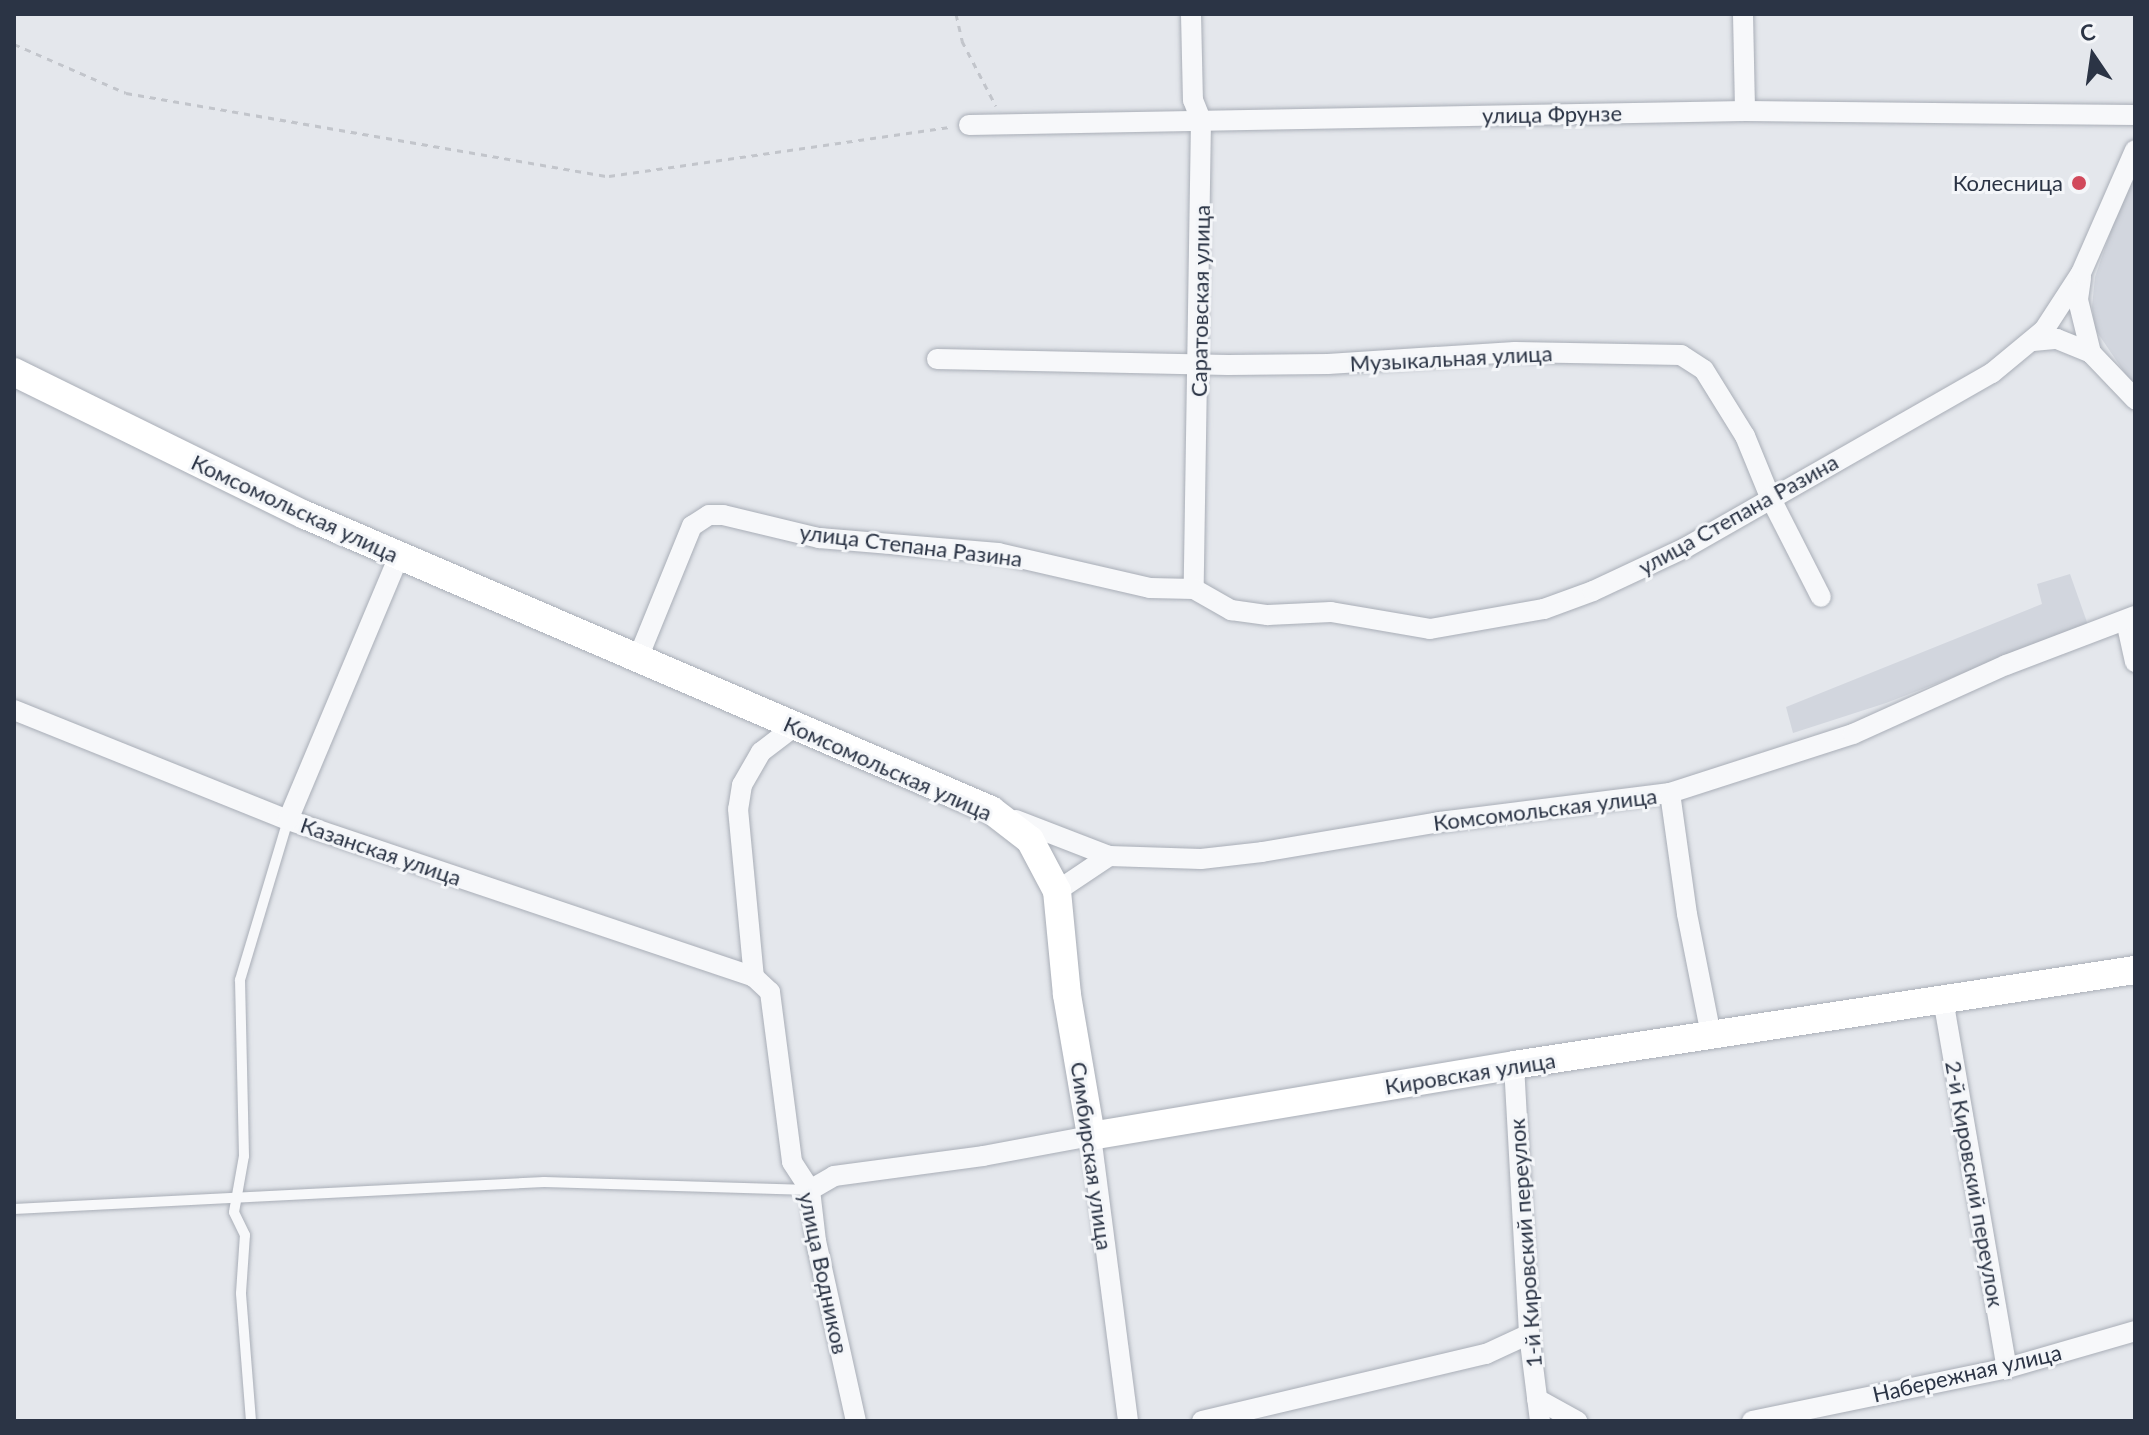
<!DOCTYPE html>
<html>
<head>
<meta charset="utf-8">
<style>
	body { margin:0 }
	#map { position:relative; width:2149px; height:1435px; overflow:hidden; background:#e4e7ec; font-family:Lato,sans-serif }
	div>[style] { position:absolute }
	.built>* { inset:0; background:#d2d6de }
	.path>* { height:3px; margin-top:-1.5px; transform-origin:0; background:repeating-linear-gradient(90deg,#c2c5cb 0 6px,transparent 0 12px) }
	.roads { filter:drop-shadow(0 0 2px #a9aeb7) drop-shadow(0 0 2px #a9aeb7) }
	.lane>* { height:10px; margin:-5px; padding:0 5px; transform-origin:5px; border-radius:5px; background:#f7f8fa }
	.street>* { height:20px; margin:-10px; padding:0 10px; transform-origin:10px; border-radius:10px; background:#f7f8fa }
	.secondary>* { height:28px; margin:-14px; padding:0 14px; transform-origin:14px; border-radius:14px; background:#fff }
	.dots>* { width:22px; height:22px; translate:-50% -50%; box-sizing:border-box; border:4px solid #f4f6f9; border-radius:50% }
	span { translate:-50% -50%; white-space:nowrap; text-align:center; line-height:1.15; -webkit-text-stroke:6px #f4f6f9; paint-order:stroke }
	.street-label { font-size:22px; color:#2b3445 }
	.poi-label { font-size:22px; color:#2b3445 }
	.right { translate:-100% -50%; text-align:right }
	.frame { position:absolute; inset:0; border:16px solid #2b3445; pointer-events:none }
	.north { position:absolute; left:2053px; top:16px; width:80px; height:80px; -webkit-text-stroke:6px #f4f6f9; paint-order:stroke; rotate:347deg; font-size:22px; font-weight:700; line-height:32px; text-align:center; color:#2b3445 }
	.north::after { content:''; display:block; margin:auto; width:28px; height:36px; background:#2b3445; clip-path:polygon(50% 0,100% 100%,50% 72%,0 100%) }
</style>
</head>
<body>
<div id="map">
	<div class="built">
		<div style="clip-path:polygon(2135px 160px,2135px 388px,2095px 329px,2092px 307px,2095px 277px)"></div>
		<div style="clip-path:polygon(2070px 574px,2088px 625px,1886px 703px,1793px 733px,1786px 707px,2042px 604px,2037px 584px)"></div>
	</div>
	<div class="path">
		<div style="left:956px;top:14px;width:28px;rotate:77deg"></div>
		<div style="left:962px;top:41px;width:73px;rotate:62.4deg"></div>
		<div style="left:14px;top:44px;width:122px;rotate:23.6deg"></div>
		<div style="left:126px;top:93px;width:490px;rotate:9.8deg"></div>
		<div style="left:609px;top:176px;width:344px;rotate:-8.2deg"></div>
	</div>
	<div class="roads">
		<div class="lane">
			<div style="left:14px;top:1209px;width:531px;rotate:-2.92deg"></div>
			<div style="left:544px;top:1182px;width:266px;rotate:1.7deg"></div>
			<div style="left:251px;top:1421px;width:128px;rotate:-94.5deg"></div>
			<div style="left:241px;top:1293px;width:58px;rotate:-86.1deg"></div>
			<div style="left:245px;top:1235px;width:25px;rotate:-116deg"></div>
			<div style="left:234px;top:1212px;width:57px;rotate:-79.9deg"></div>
			<div style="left:244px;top:1156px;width:176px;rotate:-91.3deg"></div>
			<div style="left:240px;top:980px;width:167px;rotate:-73.3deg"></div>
		</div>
		<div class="street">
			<div style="left:1191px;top:14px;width:86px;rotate:88.7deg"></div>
			<div style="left:1193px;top:100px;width:22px;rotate:68deg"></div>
			<div style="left:1201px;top:120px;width:469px;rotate:90.9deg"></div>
			<div style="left:1743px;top:14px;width:97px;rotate:88.8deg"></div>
			<div style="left:969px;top:125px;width:776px;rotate:-1.03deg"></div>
			<div style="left:1745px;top:111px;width:390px;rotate:0.6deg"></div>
			<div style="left:2081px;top:278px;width:22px;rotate:98deg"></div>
			<div style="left:2078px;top:300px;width:55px;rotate:76.2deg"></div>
			<div style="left:2091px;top:353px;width:64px;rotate:46.3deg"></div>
			<div style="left:2033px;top:341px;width:24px;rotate:-5deg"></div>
			<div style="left:2057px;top:339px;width:37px;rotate:22deg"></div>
			<div style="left:937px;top:359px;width:291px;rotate:1.2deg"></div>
			<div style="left:1228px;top:365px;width:100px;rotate:-0.6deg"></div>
			<div style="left:1328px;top:364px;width:187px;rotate:-3.7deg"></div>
			<div style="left:1515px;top:352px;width:166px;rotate:1deg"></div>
			<div style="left:1681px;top:355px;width:27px;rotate:33deg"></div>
			<div style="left:1704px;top:370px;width:78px;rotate:58.2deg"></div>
			<div style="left:1745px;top:436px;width:66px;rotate:67.7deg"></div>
			<div style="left:1770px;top:497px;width:112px;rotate:63deg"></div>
			<div style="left:2126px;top:621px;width:42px;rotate:77.6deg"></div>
			<div style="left:638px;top:658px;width:143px;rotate:-67.8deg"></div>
			<div style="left:692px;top:526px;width:20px;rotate:-33deg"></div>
			<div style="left:709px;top:515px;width:14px"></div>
			<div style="left:723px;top:515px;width:99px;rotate:13.5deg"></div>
			<div style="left:819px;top:538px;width:180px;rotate:4.8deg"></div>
			<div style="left:998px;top:553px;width:156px;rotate:13deg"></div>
			<div style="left:1150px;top:588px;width:44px;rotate:1.3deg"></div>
			<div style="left:1194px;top:589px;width:43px;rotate:29.6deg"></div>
			<div style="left:1231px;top:610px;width:37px;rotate:8deg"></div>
			<div style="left:1268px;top:615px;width:63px;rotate:-2.7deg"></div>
			<div style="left:1331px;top:612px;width:100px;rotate:9.7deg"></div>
			<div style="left:1430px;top:629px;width:116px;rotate:-10deg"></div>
			<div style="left:1544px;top:609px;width:52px;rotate:-20.2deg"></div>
			<div style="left:1593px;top:591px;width:102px;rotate:-25.1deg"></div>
			<div style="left:1685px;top:548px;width:353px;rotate:-29.7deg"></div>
			<div style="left:1992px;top:373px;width:67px;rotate:-39.6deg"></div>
			<div style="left:2044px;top:330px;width:68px;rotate:-57deg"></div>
			<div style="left:2081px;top:273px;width:134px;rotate:-66.3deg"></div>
			<div style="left:14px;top:710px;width:295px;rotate:21.9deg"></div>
			<div style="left:288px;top:820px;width:492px;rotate:18.6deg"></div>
			<div style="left:795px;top:726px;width:43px;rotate:142.6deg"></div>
			<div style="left:761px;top:752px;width:38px;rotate:120deg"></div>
			<div style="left:742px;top:785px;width:24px;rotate:99deg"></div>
			<div style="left:738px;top:809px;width:169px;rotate:84.6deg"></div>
			<div style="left:754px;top:977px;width:22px;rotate:43deg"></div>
			<div style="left:770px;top:992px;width:171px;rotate:82.6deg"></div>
			<div style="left:792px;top:1162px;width:33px;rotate:57deg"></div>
			<div style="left:810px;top:1190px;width:51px;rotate:83.3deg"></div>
			<div style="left:816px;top:1241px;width:184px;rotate:77.5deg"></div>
			<div style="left:1670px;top:793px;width:122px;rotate:82deg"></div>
			<div style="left:1687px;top:914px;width:123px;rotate:78.8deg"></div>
			<div style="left:288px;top:820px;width:286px;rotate:-67.2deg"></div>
			<div style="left:1016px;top:820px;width:100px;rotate:21.2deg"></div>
			<div style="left:1057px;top:891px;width:63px;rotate:-33.9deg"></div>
			<div style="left:1109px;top:856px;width:92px;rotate:1.9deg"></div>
			<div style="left:1201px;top:859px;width:61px;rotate:-6.5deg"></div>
			<div style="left:1262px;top:852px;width:181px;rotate:-9.6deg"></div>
			<div style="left:1440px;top:822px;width:232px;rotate:-7.2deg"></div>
			<div style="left:1670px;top:793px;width:192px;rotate:-17.9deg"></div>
			<div style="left:1853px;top:734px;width:168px;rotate:-24.3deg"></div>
			<div style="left:2006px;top:665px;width:138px;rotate:-20.8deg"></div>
			<div style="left:1943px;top:999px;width:375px;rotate:80.2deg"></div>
			<div style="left:1514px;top:1065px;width:269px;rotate:86.8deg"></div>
			<div style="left:1529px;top:1334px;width:88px;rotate:82.8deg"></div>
			<div style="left:810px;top:1190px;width:28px;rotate:-30deg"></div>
			<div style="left:834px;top:1176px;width:150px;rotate:-7.6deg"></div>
			<div style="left:983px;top:1156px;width:110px;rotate:-10.5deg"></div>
			<div style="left:1091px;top:1136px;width:287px;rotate:82.6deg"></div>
			<div style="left:1537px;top:1399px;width:46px;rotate:28.8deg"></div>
			<div style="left:1202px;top:1421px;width:292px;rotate:-13.3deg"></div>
			<div style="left:1486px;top:1354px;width:47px;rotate:-24.9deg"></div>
			<div style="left:1752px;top:1421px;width:260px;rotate:-11.7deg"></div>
			<div style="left:2007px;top:1368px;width:133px;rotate:-16.1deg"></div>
		</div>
		<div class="secondary">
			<div style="left:14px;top:372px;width:324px;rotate:26.2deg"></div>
			<div style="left:305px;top:515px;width:747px;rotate:23.27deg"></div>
			<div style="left:991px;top:810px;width:49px;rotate:37.6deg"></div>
			<div style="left:1030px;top:840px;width:58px;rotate:62.1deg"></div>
			<div style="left:1057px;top:891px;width:104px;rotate:84.5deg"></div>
			<div style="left:1067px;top:995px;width:143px;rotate:80.3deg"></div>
			<div style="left:1091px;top:1136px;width:429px;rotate:-9.5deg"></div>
			<div style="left:1514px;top:1065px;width:628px;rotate:-8.7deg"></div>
		</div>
	</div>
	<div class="dots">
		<div style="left:2079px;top:183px;background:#d1495b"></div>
	</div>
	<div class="street-label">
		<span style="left:1552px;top:114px;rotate:-1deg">улица Фрунзе</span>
		<span style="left:1200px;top:301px;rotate:-89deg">Саратовская улица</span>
		<span style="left:1451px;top:358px;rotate:-3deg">Музыкальная улица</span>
		<span style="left:295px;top:508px;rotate:25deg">Комсомольская улица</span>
		<span style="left:1738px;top:514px;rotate:-29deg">улица Степана Разина</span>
		<span style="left:911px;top:545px;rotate:7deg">улица Степана Разина</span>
		<span style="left:888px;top:768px;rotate:24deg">Комсомольская улица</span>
		<span style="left:1545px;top:809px;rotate:-7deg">Комсомольская улица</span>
		<span style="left:381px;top:851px;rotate:19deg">Казанская улица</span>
		<span style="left:1470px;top:1073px;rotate:-9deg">Кировская улица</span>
		<span style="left:1092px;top:1156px;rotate:82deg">Симбирская улица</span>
		<span style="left:1975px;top:1184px;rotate:80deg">2-й Кировский переулок</span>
		<span style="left:1525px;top:1243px;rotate:-94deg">1-й Кировский переулок</span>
		<span style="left:824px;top:1273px;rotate:78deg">улица Водников</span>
		<span style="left:1967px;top:1373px;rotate:-13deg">Набережная улица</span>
	</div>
	<div class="poi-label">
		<span class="right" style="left:2063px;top:183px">Колесница</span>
	</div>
	<div class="frame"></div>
	<div class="north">С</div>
</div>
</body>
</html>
